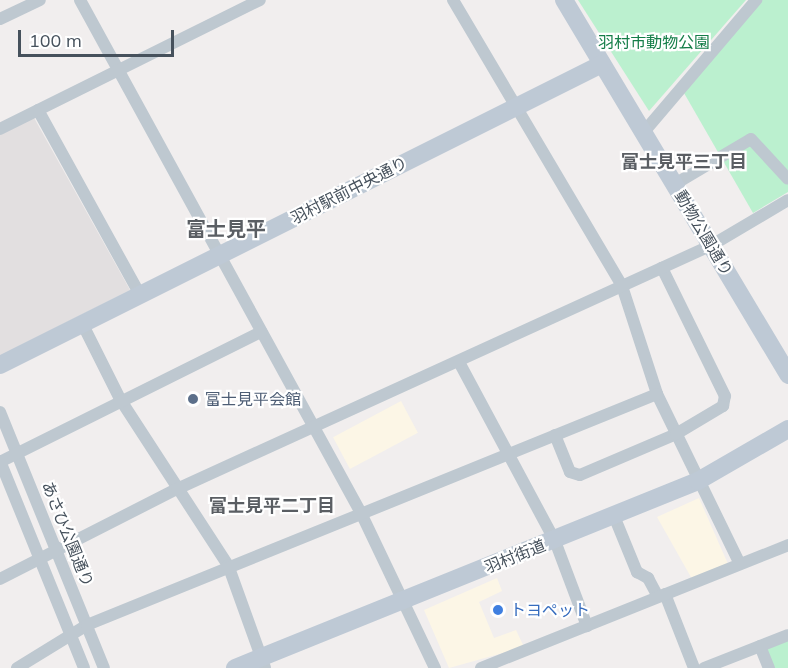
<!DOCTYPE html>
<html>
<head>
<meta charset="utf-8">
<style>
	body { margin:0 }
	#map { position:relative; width:788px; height:668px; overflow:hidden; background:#f1eeee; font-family:Mulish,"Noto Sans JP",sans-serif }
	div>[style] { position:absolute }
	.commercial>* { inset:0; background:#fcf6e6; transform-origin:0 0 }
	.education>* { inset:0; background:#e2dfe0 }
	.green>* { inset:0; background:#bbf0cf }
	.street>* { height:12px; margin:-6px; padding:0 6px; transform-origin:6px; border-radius:6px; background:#bec8d0 }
	.secondary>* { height:18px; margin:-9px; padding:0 9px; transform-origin:9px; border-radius:9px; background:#bec9d5 }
	.dots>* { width:16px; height:16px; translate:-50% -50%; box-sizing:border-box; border:3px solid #fff; border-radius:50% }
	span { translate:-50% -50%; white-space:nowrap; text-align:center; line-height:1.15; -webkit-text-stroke:4.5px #fff; paint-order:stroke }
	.park-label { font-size:16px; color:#157e49 }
	.street-label { font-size:16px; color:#46515c }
	.service-label { font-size:16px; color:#4e5e75 }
	.left { translate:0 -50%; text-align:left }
	.shop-label { font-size:16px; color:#366cbe }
	.neighbourhood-label { font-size:18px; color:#5a5e63; font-weight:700 }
	.quarter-label { font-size:20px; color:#5a5e63; font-weight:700 }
	.scale { position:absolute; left:18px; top:30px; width:156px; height:27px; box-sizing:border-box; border:3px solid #46515c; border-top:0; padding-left:8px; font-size:18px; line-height:21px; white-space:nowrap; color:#46515c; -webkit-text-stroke:4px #fff; paint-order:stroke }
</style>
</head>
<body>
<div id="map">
	<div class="commercial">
		<div style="left:401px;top:401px;width:36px;height:77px;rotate:62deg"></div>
		<div style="clip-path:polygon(699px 498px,728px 564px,692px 579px,657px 517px)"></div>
		<div style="clip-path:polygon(497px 578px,502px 591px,479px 602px,494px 638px,516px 630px,524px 647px,449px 668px,424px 610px)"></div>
	</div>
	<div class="education">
		<div style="clip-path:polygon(33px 116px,130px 290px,0 356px,0 133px)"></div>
	</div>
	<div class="green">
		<div style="clip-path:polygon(578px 0,746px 0,649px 111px)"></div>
		<div style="clip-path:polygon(762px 0,788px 0,788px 192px,753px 213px,684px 93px)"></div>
		<div style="clip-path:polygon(788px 637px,788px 668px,771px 668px,761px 647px)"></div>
	</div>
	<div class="street">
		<div style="left:80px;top:0;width:585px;rotate:61.29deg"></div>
		<div style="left:361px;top:513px;width:172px;rotate:64.5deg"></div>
		<div style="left:453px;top:0;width:332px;rotate:59.4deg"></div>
		<div style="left:622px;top:286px;width:114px;rotate:72deg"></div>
		<div style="left:657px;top:394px;width:189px;rotate:64deg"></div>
		<div style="left:0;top:19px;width:44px;rotate:-25.4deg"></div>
		<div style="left:38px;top:110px;width:211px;rotate:61.1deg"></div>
		<div style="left:0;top:129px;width:290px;rotate:-26.4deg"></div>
		<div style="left:643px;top:133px;width:175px;rotate:-49.6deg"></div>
		<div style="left:675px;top:184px;width:88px;rotate:-30.6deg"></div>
		<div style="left:751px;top:139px;width:54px;rotate:47.2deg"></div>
		<div style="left:82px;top:323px;width:85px;rotate:63.4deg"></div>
		<div style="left:120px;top:399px;width:198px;rotate:57deg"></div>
		<div style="left:228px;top:565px;width:109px;rotate:70.2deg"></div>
		<div style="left:459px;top:362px;width:203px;rotate:61.8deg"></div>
		<div style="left:555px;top:541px;width:91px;rotate:69.4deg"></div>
		<div style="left:0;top:412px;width:276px;rotate:67.9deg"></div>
		<div style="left:555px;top:435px;width:40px;rotate:68deg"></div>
		<div style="left:570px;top:472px;width:10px;rotate:17deg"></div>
		<div style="left:580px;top:475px;width:104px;rotate:-23.1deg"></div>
		<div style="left:676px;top:434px;width:55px;rotate:-30.8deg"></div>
		<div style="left:723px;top:406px;width:10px;rotate:-79deg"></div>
		<div style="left:725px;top:396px;width:143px;rotate:-116.2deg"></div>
		<div style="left:0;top:461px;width:223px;rotate:67.9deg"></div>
		<div style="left:0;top:462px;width:292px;rotate:-26.5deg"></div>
		<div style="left:614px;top:516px;width:61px;rotate:67.7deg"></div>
		<div style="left:637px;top:572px;width:13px;rotate:29deg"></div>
		<div style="left:648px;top:578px;width:21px;rotate:62deg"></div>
		<div style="left:0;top:579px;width:199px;rotate:-27deg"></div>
		<div style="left:177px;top:489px;width:588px;rotate:-24.52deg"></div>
		<div style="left:712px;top:245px;width:88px;rotate:-30.6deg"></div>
		<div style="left:665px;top:594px;width:79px;rotate:68.6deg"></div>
		<div style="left:760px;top:646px;width:24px;rotate:68deg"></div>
		<div style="left:17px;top:668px;width:82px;rotate:-31.6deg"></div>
		<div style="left:87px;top:625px;width:615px;rotate:-22.06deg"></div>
		<div style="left:481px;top:668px;width:331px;rotate:-21.8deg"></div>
		<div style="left:704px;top:668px;width:90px;rotate:-21.4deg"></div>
	</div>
	<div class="secondary">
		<div style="left:564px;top:0;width:437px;rotate:59.1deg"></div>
		<div style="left:0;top:365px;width:673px;rotate:-26.57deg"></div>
		<div style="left:235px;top:668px;width:499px;rotate:-22deg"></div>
		<div style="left:698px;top:481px;width:104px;rotate:-30deg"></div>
	</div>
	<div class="dots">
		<div style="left:193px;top:399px;background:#5c6f8a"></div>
		<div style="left:498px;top:610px;background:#3f7fe0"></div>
	</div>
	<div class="park-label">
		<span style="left:654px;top:42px">羽村市動物公園</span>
	</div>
	<div class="street-label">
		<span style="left:349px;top:190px;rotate:-27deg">羽村駅前中央通り</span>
		<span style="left:704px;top:233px;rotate:59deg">動物公園通り</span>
		<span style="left:68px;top:534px;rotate:68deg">あさひ公園通り</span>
		<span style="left:515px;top:556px;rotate:-22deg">羽村街道</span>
	</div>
	<div class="service-label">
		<span class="left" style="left:205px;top:399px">富士見平会館</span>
	</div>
	<div class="shop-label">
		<span class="left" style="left:510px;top:610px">トヨペット</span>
	</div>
	<div class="neighbourhood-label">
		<span style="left:684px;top:162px">富士見平三丁目</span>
		<span style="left:272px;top:506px">富士見平二丁目</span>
	</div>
	<div class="quarter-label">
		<span style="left:226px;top:228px">富士見平</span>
	</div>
	<div class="scale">100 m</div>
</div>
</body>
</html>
